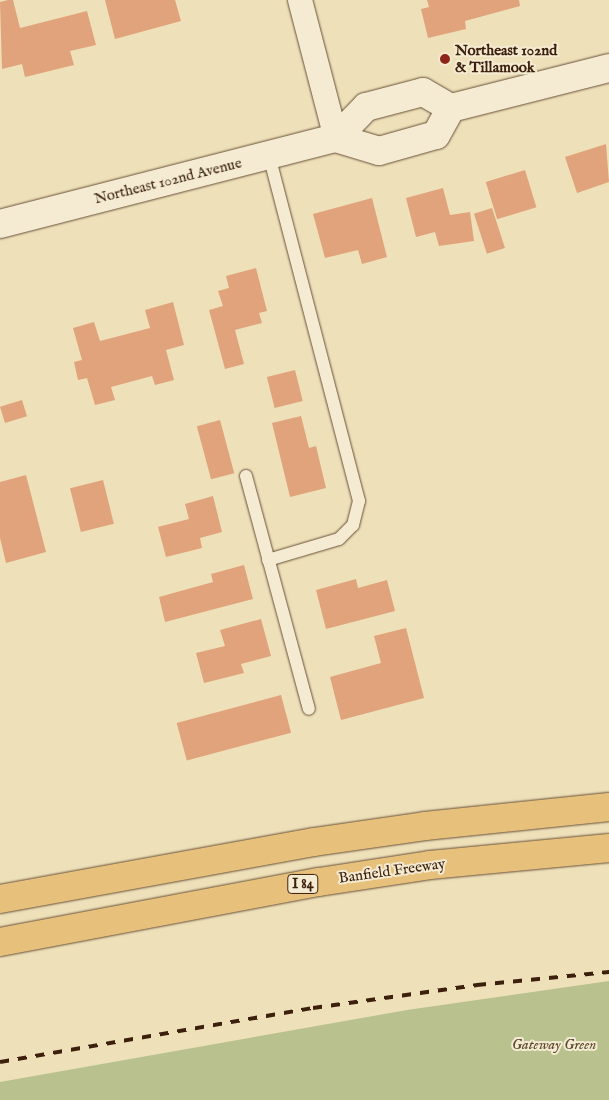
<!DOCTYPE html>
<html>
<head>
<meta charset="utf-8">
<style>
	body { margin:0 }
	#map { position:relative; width:609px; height:1100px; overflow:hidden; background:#eee0b9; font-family:"IM FELL English",serif }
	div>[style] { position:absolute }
	.green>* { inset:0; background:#b9c28f }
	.building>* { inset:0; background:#e0a37c; transform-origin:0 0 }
	.roads { filter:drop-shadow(0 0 1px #685038) drop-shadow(0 0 1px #685038) }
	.service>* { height:12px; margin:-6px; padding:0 6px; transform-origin:6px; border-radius:6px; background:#f4ebd2 }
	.minor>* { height:24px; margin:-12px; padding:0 12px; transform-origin:12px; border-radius:12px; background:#f4ebd2 }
	.secondary>* { height:28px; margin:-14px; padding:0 14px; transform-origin:14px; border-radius:14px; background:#f4ebd2 }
	.motorway>* { height:28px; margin:-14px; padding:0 14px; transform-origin:14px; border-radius:14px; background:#e7c07c }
	.rail>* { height:4px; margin-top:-2px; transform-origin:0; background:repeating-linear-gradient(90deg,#3c200d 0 9px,transparent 0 18px) }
	.dots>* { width:14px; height:14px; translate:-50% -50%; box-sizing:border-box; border:2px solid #f4ebd2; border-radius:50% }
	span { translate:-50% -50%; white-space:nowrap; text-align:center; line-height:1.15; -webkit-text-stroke:4px #f4ebd2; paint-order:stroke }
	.shield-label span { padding:1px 4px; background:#f4ebd2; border:1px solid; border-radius:4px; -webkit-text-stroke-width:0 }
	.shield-label { font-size:14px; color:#3c200d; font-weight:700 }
	.poi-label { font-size:15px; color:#3c200d; font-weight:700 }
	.left { translate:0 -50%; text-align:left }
	.street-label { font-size:15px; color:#3c200d }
	.park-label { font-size:15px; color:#5b482e; font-style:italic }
</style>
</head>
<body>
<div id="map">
	<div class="green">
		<div style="clip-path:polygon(609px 981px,609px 1100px,0 1100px,0 1082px,407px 1010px)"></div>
	</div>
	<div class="building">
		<div style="clip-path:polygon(8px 0,13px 0,20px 28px,87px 11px,96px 45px,70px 51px,74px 65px,25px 77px,22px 64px,2px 69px,0 2px)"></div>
		<div style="clip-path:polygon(105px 0,175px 0,181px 21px,115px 39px)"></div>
		<div style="clip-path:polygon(427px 0,519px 0,520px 6px,465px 21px,466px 29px,428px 38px,421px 9px,429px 7px)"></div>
		<div style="clip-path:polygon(606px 144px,609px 182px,577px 193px,565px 157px)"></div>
		<div style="left:525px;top:170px;width:39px;height:41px;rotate:73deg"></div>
		<div style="clip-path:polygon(443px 188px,450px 215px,470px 212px,474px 241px,439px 246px,435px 232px,416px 237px,406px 198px)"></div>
		<div style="clip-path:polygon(372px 198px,387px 257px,362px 264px,358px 250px,325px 258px,313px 214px)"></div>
		<div style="left:492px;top:208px;width:42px;height:19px;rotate:72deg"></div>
		<div style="clip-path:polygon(256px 268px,267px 311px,259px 313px,262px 323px,235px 330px,244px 364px,225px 369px,209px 310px,223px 306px,218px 291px,229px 288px,226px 276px)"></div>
		<div style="clip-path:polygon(173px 302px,184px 345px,166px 350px,174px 380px,155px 385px,152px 376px,111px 387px,115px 400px,95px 405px,87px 378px,78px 380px,74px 362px,82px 360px,73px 328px,94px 322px,100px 341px,150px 328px,145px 310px)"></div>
		<div style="left:295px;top:370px;width:32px;height:29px;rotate:76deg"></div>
		<div style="left:22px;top:400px;width:17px;height:23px;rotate:73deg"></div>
		<div style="clip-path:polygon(301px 416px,309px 448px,316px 446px,326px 488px,290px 497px,272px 423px)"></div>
		<div style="left:220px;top:420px;width:55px;height:24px;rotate:75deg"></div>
		<div style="clip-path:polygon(26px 475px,46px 552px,6px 563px,0 538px,0 482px)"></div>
		<div style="left:103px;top:480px;width:45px;height:34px;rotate:76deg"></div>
		<div style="clip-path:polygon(213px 496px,222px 532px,200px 538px,202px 548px,166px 557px,158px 527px,189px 519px,185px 504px)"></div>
		<div style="clip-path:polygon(244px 565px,253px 599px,165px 622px,159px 597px,213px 582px,211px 574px)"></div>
		<div style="clip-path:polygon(356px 579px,358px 588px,387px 580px,395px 611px,326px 629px,316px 590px)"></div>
		<div style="clip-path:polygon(261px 619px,271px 656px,241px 664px,244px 673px,204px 683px,196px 653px,225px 646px,220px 630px)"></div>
		<div style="clip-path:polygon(406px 628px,424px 698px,341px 720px,330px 677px,381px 663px,374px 636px)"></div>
		<div style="left:281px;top:695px;width:39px;height:108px;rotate:75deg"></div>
	</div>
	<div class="roads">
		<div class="service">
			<div style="left:246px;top:476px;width:241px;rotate:74.9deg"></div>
			<div style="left:268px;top:560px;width:74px;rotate:-16.5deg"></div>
			<div style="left:339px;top:539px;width:20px;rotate:-45deg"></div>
			<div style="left:353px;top:525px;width:25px;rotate:-76deg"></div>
			<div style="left:359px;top:501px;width:358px;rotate:-104.6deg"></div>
		</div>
		<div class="minor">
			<div style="left:300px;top:0;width:143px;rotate:75.4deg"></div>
		</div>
		<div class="secondary">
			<div style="left:336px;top:138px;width:45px;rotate:16.8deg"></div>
			<div style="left:379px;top:151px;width:59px;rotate:-15.7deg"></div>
			<div style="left:436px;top:135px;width:31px;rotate:-61deg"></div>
			<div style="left:0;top:224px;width:347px;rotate:-14.4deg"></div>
			<div style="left:336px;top:138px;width:43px;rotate:-45.9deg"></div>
			<div style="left:366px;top:107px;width:59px;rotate:-14.7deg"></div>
			<div style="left:423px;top:92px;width:32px;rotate:30deg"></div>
			<div style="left:451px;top:108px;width:163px;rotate:-14.2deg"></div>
		</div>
		<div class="motorway">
			<div style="left:0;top:899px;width:319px;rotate:-10.3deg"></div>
			<div style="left:314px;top:842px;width:112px;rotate:-8.2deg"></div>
			<div style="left:425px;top:826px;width:185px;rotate:-5.9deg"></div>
			<div style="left:0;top:942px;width:325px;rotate:-10.7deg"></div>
			<div style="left:319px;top:882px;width:112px;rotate:-8.7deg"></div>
			<div style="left:430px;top:865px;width:180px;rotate:-5.4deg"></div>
		</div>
	</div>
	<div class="rail">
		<div style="left:0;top:1062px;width:318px;rotate:-9.8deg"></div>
		<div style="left:313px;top:1008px;width:166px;rotate:-8deg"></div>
		<div style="left:477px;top:985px;width:133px;rotate:-5.6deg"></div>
	</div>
	<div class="dots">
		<div style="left:445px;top:59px;background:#8f2418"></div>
	</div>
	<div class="shield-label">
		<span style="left:303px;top:884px">I 84</span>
	</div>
	<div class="poi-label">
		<span class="left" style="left:455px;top:59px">Northeast 102nd<br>&amp; Tillamook</span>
	</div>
	<div class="street-label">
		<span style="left:168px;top:181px;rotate:-14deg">Northeast 102nd Avenue</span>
		<span style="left:392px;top:871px;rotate:-8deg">Banfield Freeway</span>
	</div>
	<div class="park-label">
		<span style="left:554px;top:1045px">Gateway Green</span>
	</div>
</div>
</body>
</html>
